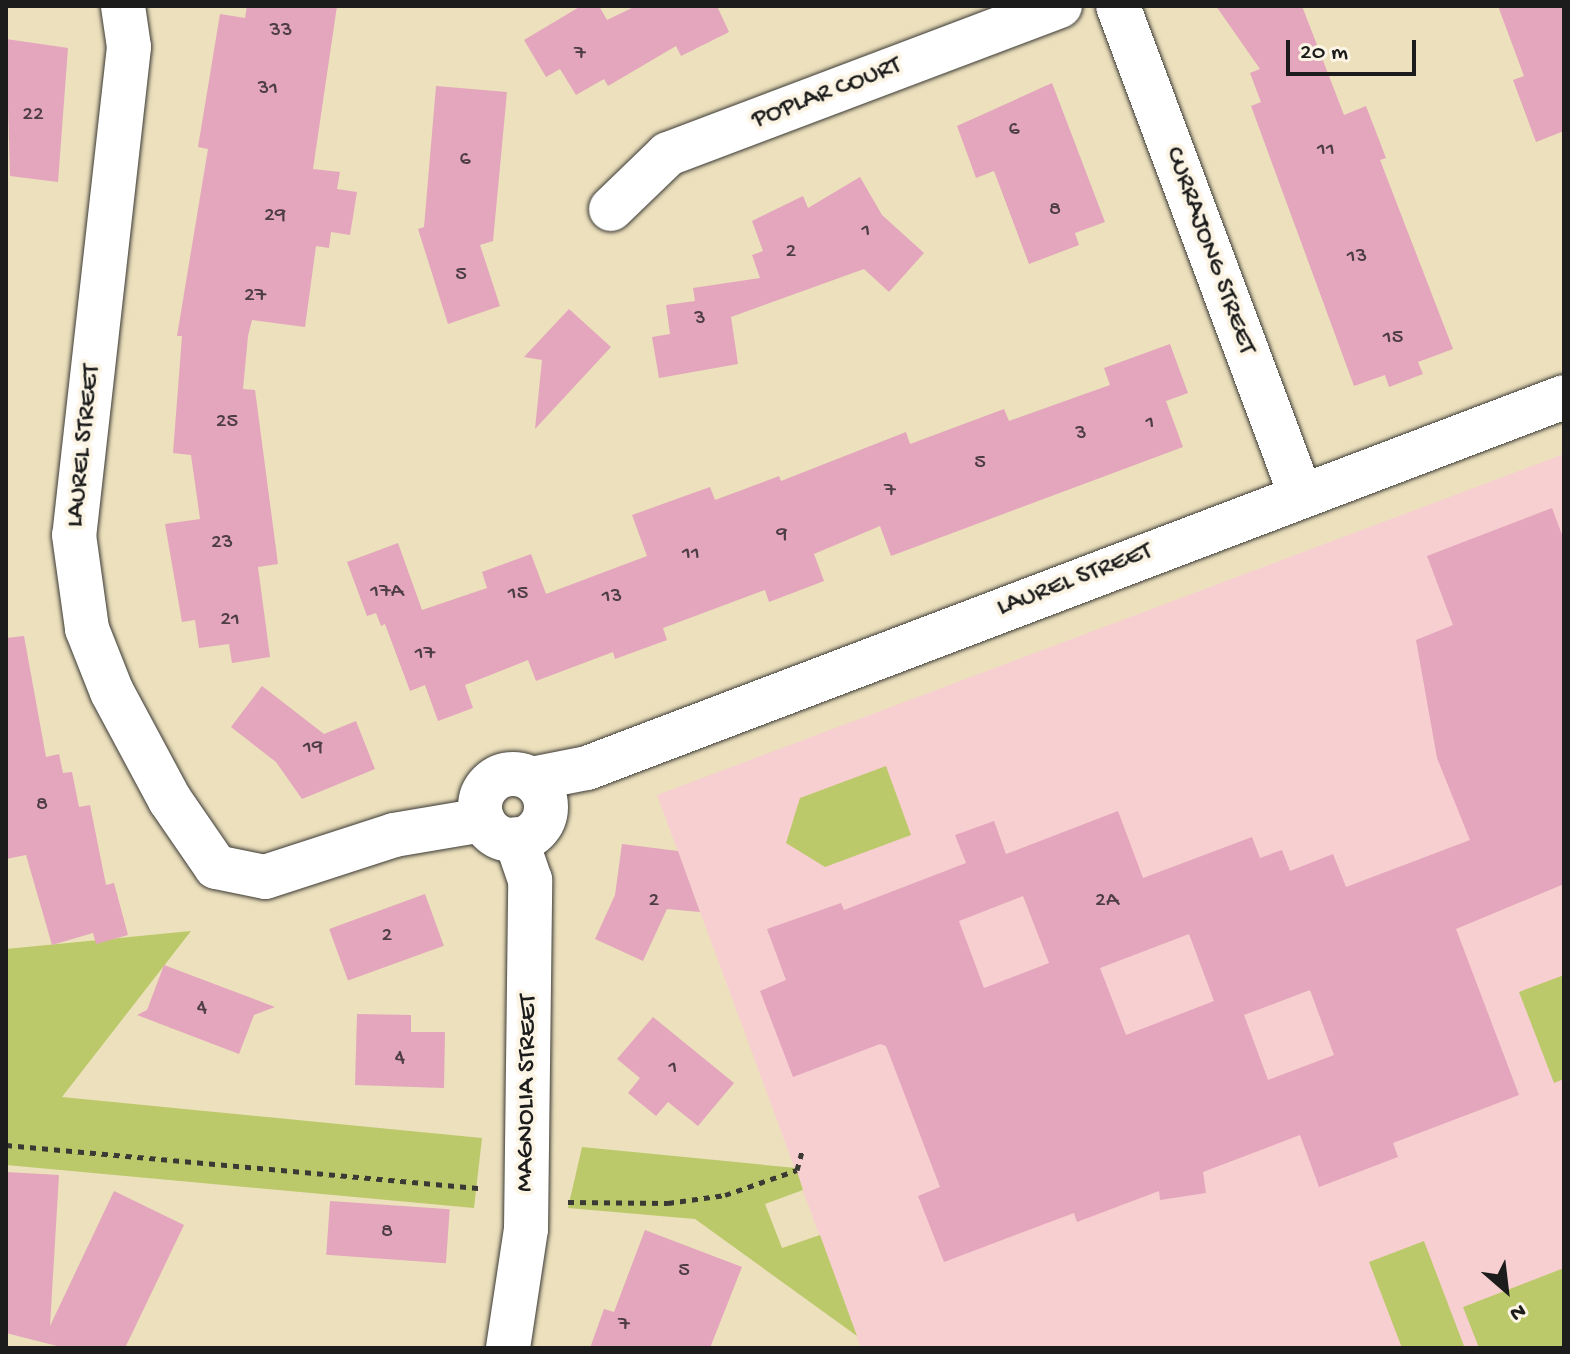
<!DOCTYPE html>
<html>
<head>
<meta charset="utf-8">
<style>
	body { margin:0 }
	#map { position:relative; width:1570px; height:1354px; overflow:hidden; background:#ece0bd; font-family:"Gochi Hand",sans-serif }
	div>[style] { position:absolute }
	.built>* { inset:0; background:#f7cfd0 }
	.green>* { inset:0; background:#bcc96b }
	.building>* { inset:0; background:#e3a6bc; transform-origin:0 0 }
	.path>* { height:5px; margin-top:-2.5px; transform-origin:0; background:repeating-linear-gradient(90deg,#3b3934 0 6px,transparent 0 12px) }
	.roads { filter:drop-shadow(0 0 2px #3b3934) drop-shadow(0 0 2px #3b3934) }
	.minor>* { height:44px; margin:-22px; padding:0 22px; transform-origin:22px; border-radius:22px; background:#fff }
	.minor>.ring { margin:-22px; padding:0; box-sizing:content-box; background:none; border:44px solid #fff; border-radius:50% }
	span { translate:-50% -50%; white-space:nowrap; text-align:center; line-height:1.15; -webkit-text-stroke:8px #fcf5e5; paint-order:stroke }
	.number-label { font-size:22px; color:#4e3e44 }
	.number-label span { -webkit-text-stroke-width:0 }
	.street-label { font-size:26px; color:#1c1c1c }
	.frame { position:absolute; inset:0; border:8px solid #1c1c1c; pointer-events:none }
	.north { position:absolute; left:1466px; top:1250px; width:80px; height:80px; -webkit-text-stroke:6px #fcf5e5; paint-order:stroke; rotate:152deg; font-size:22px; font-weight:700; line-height:32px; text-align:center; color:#1c1c1c }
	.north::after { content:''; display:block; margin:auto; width:28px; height:36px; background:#1c1c1c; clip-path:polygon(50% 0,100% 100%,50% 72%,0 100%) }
	.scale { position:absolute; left:1286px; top:40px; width:130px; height:36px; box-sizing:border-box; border:4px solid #1c1c1c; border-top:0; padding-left:10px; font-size:24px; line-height:28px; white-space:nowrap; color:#1c1c1c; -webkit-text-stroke:6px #fcf5e5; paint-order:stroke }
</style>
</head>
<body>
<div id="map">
	<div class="built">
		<div style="clip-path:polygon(1564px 454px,1564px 1348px,861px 1348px,657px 795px)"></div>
	</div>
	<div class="green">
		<div style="clip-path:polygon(886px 766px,911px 835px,825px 867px,786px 843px,800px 798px)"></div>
		<div style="clip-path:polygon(191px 931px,62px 1097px,482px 1138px,474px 1208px,6px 1165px,6px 949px)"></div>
		<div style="clip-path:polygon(1564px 975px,1564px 1079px,1554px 1083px,1519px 992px)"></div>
		<div style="clip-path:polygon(582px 1147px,796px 1168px,803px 1190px,765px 1204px,782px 1248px,820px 1235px,857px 1336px,695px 1219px,568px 1208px)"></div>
		<div style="clip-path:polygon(1424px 1241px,1464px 1346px,1458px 1348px,1402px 1348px,1369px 1262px)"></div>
		<div style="clip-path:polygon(1564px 1268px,1564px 1348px,1479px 1348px,1463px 1307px)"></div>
	</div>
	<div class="building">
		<div style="clip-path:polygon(247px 6px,337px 6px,313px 169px,340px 172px,337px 189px,357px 192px,350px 235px,331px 232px,329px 248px,316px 246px,305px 327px,252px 320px,248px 336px,243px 389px,255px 390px,278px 564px,258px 567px,270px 657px,232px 663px,229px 644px,199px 648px,195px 620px,182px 622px,165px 524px,200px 519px,191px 455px,173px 453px,182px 336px,177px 336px,208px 149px,198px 147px,220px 14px,245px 18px)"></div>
		<div style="clip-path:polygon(581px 6px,599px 6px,607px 20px,636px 6px,717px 6px,729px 32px,681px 56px,676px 46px,608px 86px,604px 79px,576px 95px,560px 69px,546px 77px,524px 40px)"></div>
		<div style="clip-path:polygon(1216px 6px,1302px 6px,1344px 115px,1366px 106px,1386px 158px,1380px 160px,1453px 349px,1418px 362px,1423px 374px,1389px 387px,1385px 375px,1354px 386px,1251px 106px,1261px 102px,1250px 73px,1260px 69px)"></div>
		<div style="clip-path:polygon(1498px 6px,1564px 6px,1564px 131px,1536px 142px,1513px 80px,1524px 76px)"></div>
		<div style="clip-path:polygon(6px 39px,68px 48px,58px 182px,10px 176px)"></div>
		<div style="clip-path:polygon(1052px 83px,1105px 222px,1075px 233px,1079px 245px,1029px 264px,994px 171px,976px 178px,957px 126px)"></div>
		<div style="clip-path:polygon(436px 86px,507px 92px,493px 241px,480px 245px,500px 306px,448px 324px,418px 229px,424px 227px)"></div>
		<div style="clip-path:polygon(860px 177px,882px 215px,924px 253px,889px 292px,864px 269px,731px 317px,738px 364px,659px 378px,652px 337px,670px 334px,666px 305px,695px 301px,693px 288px,760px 278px,752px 255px,763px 251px,752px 221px,803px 196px,808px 208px)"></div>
		<div style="clip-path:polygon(569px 309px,611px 347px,535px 429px,542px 360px,524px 357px)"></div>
		<div style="clip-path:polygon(1170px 344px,1188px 393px,1166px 401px,1183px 447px,891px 556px,880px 526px,814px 554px,824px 581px,769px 602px,765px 590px,663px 628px,667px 640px,615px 659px,613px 652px,536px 681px,528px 660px,465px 685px,473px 708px,438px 721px,425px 685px,410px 691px,385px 624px,381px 626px,376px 613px,367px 616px,347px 562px,398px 543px,422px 610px,487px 588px,482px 572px,531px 554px,546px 594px,647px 556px,632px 515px,710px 487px,715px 500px,779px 476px,781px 481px,906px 432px,910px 444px,1004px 409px,1009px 421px,1110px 385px,1104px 368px)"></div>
		<div style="clip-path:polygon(evenodd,1552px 508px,1564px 540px,1564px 884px,1456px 929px,1519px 1095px,1393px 1143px,1398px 1157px,1319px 1187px,1300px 1135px,1203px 1172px,1206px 1193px,1160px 1200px,1159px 1191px,1077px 1222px,1074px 1213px,944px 1262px,918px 1196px,940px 1187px,886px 1046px,880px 1044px,793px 1077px,760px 991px,786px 980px,767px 929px,841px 903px,844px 910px,966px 863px,955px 835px,994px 821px,1006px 854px,1118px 811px,1143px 878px,1252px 837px,1260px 858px,1282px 850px,1290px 871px,1333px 854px,1346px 887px,1470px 840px,1437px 758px,1416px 640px,1453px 625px,1427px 556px,1552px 508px,1023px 896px,1049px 963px,984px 988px,959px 921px,1023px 896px,1552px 508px,1189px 934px,1214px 1001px,1126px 1035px,1100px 968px,1189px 934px,1552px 508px,1310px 990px,1334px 1055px,1268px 1080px,1244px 1015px,1310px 990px)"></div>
		<div style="clip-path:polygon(24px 636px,46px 757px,59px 754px,63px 773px,72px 772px,79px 807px,90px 805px,106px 885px,114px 883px,128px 935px,96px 944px,93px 933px,52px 945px,26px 855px,6px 859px,6px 638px)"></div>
		<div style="clip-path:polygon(262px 686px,324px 734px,356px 721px,375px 769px,302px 799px,276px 762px,231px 727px)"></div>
		<div style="clip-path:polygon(622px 844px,678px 851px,700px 912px,667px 909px,643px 961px,595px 939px,615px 895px)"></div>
		<div style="left:425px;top:894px;width:55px;height:102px;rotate:70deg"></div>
		<div style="clip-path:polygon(164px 965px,275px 1007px,254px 1015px,239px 1054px,137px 1015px,147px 1010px)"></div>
		<div style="clip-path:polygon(357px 1014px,411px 1015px,411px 1032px,445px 1032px,444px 1088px,355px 1085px)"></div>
		<div style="clip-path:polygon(653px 1017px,734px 1083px,698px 1126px,668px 1102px,656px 1116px,628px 1093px,640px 1078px,617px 1059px)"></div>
		<div style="clip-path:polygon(6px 1172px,59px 1175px,50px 1326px,114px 1191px,184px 1225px,125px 1348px,65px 1348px,6px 1333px)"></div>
		<div style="left:330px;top:1201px;width:120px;height:54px;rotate:4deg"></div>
		<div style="clip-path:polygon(645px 1230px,742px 1267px,710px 1348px,590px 1348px,604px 1309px,614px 1312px)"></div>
	</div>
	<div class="path">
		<div style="left:6px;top:1145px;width:479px;rotate:5.2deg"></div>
		<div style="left:568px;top:1202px;width:100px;rotate:0.6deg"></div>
		<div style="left:668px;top:1203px;width:58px;rotate:-8deg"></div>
		<div style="left:725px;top:1195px;width:76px;rotate:-19.1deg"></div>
		<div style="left:797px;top:1170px;width:20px;rotate:-75deg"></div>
	</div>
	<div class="roads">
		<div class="minor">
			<div style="left:123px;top:6px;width:41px;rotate:81.7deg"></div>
			<div style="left:129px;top:47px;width:491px;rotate:96.4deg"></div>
			<div style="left:74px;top:535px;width:95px;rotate:82.1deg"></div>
			<div style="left:87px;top:629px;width:68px;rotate:68.4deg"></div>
			<div style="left:112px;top:692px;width:123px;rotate:61.8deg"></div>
			<div style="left:170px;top:800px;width:81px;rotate:55.5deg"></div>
			<div style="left:216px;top:867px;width:50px;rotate:11.5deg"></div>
			<div style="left:265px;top:877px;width:136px;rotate:-18deg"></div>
			<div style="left:394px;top:835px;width:90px;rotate:-9.6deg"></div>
			<div style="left:1118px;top:6px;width:523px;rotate:69.52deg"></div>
			<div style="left:611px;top:209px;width:79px;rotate:-44deg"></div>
			<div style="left:668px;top:154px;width:419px;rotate:-20.7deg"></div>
			<div class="ring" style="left:480px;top:774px;width:22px;height:22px"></div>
			<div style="left:531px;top:779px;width:57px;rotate:-11.1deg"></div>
			<div style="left:587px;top:768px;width:1045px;rotate:-20.79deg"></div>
			<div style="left:508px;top:1348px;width:120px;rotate:-81.4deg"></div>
			<div style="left:526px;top:1229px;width:349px;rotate:-89.3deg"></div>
			<div style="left:530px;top:880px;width:43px;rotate:-108.9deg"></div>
		</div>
	</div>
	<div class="number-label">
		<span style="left:281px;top:32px">33</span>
		<span style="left:580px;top:55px">7</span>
		<span style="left:268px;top:90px">31</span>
		<span style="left:33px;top:116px">22</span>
		<span style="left:1014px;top:131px">6</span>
		<span style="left:1326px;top:151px">11</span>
		<span style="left:465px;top:161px">6</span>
		<span style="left:1055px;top:211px">8</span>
		<span style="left:275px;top:217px">29</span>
		<span style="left:866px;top:232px">1</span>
		<span style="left:791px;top:253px">2</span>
		<span style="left:1357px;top:258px">13</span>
		<span style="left:461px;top:276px">5</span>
		<span style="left:255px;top:297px">27</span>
		<span style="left:700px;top:320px">3</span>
		<span style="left:1393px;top:339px">15</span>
		<span style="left:227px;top:423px">25</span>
		<span style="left:1150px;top:424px">1</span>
		<span style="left:1081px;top:435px">3</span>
		<span style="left:980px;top:464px">5</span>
		<span style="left:890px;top:492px">7</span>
		<span style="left:782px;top:536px">9</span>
		<span style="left:222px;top:544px">23</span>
		<span style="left:691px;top:555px">11</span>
		<span style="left:387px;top:593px">17A</span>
		<span style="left:518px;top:595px">15</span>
		<span style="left:612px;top:598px">13</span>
		<span style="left:230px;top:621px">21</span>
		<span style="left:425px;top:655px">17</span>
		<span style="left:313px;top:749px">19</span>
		<span style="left:42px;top:806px">8</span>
		<span style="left:654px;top:902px">2</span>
		<span style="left:1107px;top:902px">2A</span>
		<span style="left:387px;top:937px">2</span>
		<span style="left:202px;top:1009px">4</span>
		<span style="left:400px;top:1059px">4</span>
		<span style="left:673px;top:1069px">1</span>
		<span style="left:387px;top:1233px">8</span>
		<span style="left:684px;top:1272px">5</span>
		<span style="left:624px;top:1326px">7</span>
	</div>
	<div class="street-label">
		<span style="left:827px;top:94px;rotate:-21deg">POPLAR COURT</span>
		<span style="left:1209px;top:251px;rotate:70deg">CURRAJONG STREET</span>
		<span style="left:85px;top:446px;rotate:-84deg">LAUREL STREET</span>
		<span style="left:1075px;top:581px;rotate:-21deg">LAUREL STREET</span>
		<span style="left:528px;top:1093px;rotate:-89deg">MAGNOLIA STREET</span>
	</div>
	<div class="frame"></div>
	<div class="north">N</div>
	<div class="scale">20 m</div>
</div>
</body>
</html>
